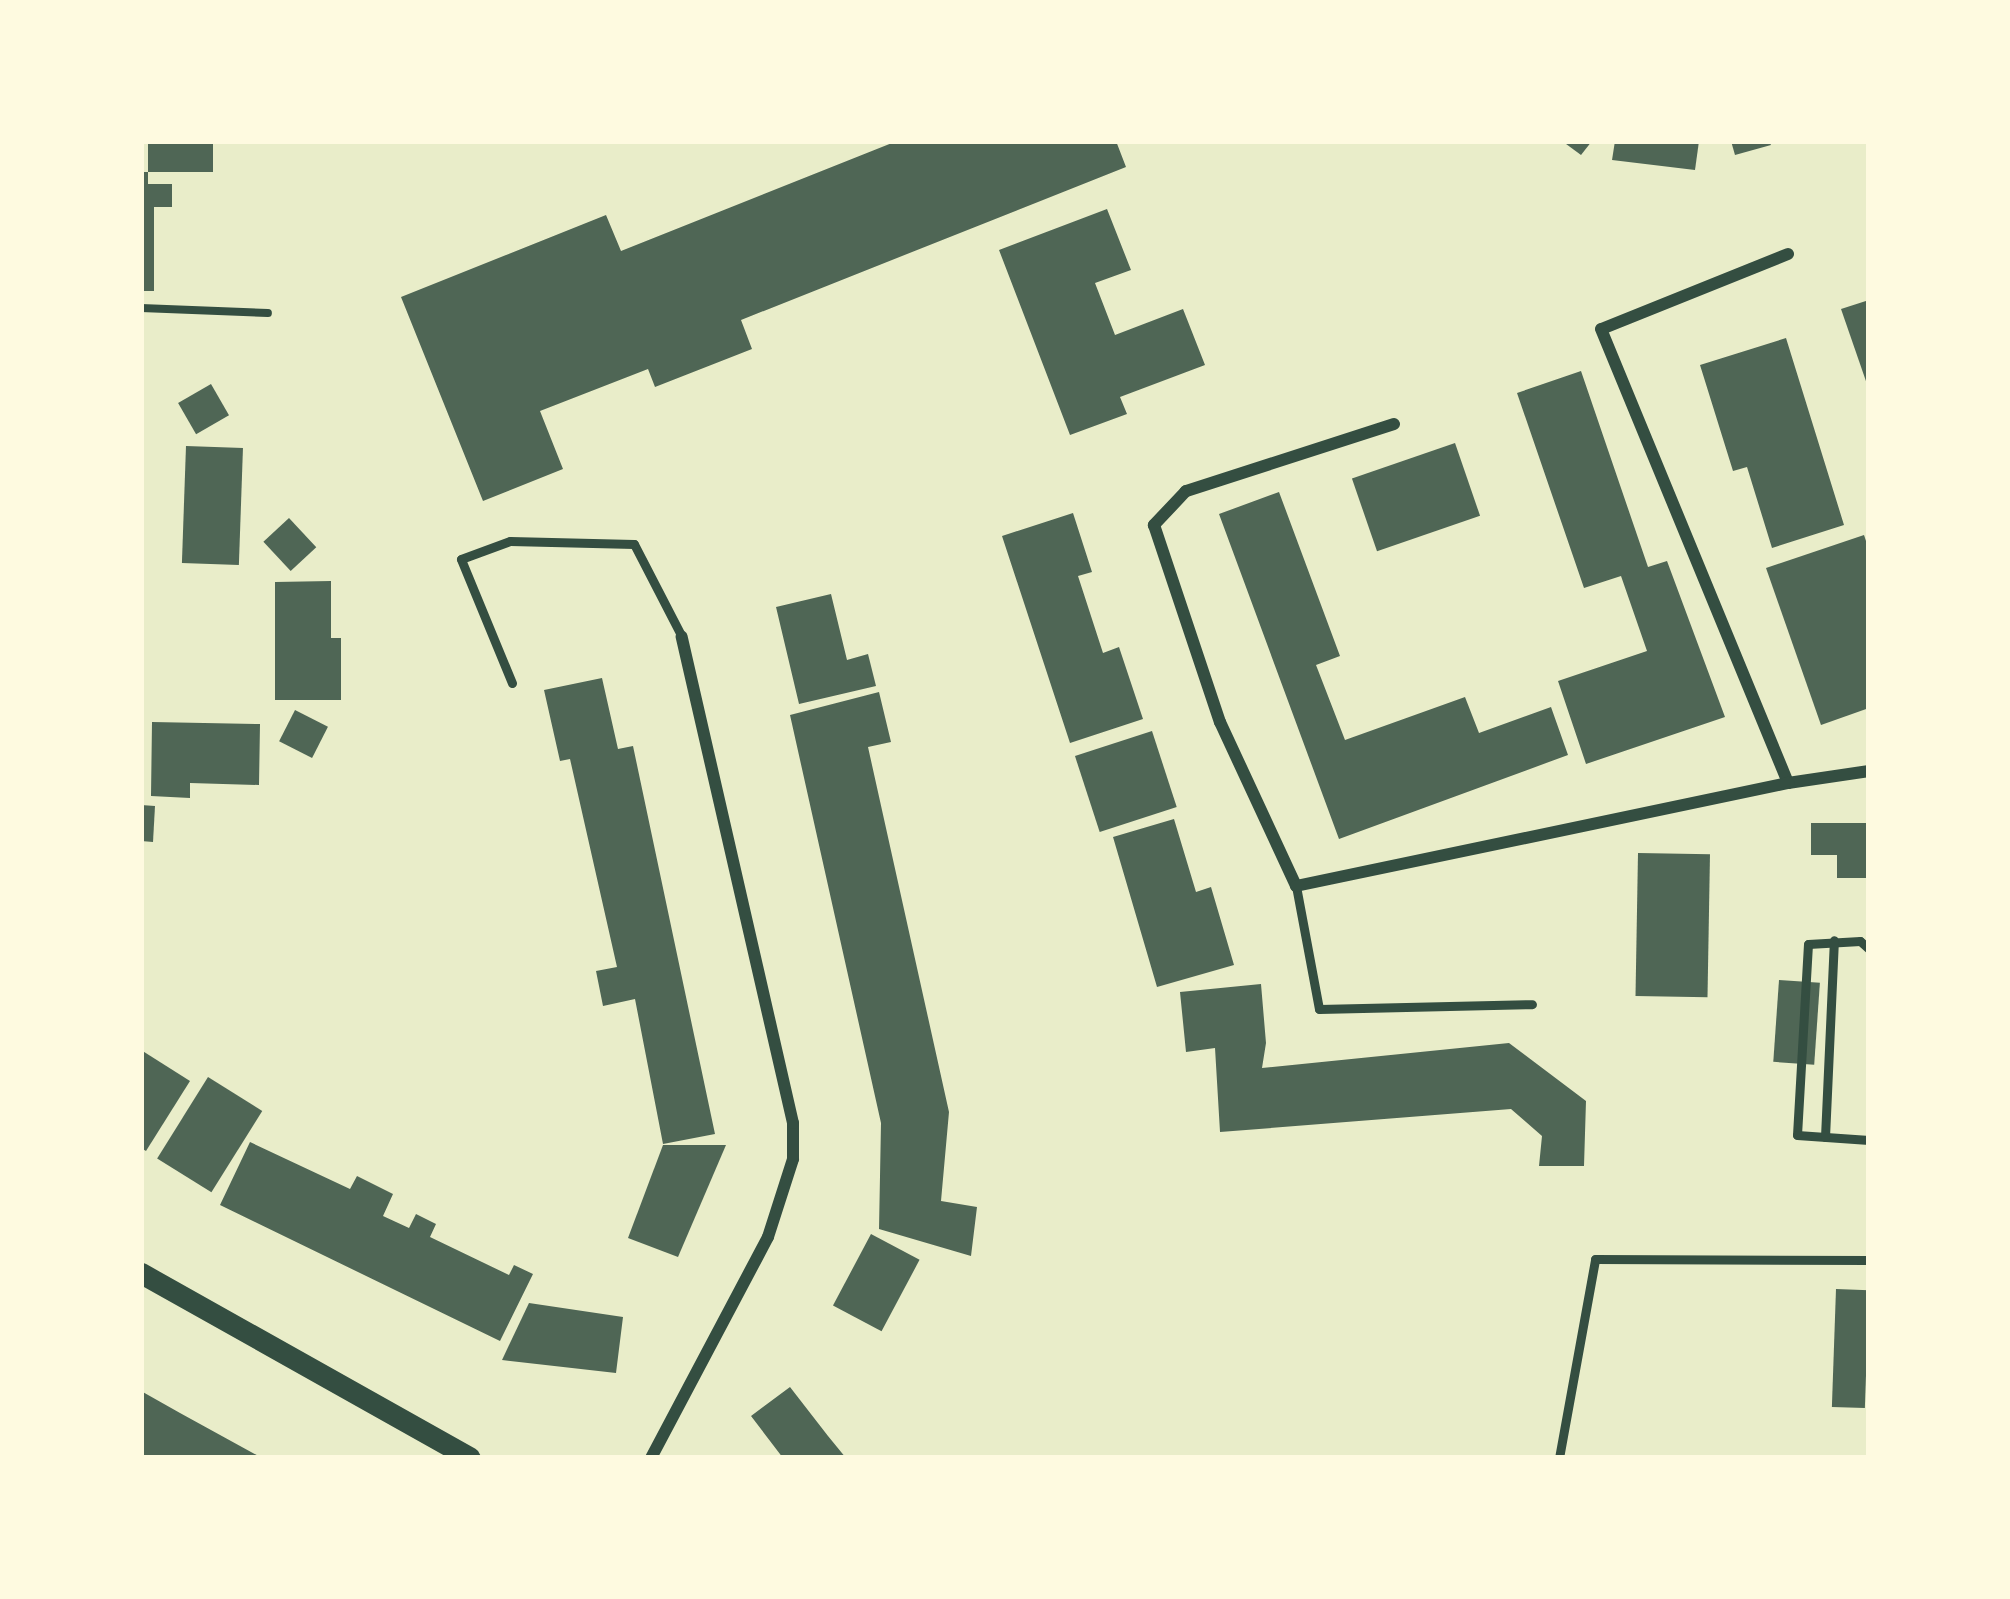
<!DOCTYPE html>
<html>
<head>
<meta charset="utf-8">
<style>
	body { margin:0 }
	#map { position:relative; width:2010px; height:1599px; overflow:hidden; background:#e9edc9; font-family:"Golos Text",sans-serif }
	div>[style] { position:absolute }
	.building>* { inset:0; background:#4f6655; transform-origin:0 0 }
	.path>* { height:8px; margin:-4px; padding:0 4px; transform-origin:4px; border-radius:4px; background:#344e41 }
	.service>* { height:9px; margin:-4.5px; padding:0 4.5px; transform-origin:4.5px; border-radius:4.5px; background:#344e41 }
	.minor>* { height:12px; margin:-6px; padding:0 6px; transform-origin:6px; border-radius:6px; background:#344e41 }
	.tertiary>* { height:21px; margin:-10.5px; padding:0 10.5px; transform-origin:10.5px; border-radius:10.5px; background:#344e41 }
	span { translate:-50% -50%; white-space:nowrap; text-align:center; line-height:1.15; -webkit-text-stroke:10px #fefae0; paint-order:stroke }
	.frame { position:absolute; inset:0; border:144px solid #fefae0; pointer-events:none }
</style>
</head>
<body>
<div id="map">
	<div class="building">
		<div style="left:148px;top:141px;width:65px;height:31px"></div>
		<div style="clip-path:polygon(897px 141px,1116px 141px,1126px 167px,741px 320px,752px 349px,655px 387px,648px 369px,540px 411px,563px 469px,483px 501px,401px 297px,606px 215px,621px 251px)"></div>
		<div style="clip-path:polygon(1562px 141px,1592px 141px,1581px 155px)"></div>
		<div style="clip-path:polygon(1615px 141px,1699px 141px,1695px 170px,1612px 160px)"></div>
		<div style="clip-path:polygon(1731px 141px,1769px 141px,1771px 145px,1735px 155px)"></div>
		<div style="clip-path:polygon(141px 172px,148px 172px,148px 184px,172px 184px,172px 207px,154px 207px,154px 291px,141px 291px)"></div>
		<div style="clip-path:polygon(1107px 209px,1131px 270px,1095px 283px,1115px 335px,1183px 309px,1205px 365px,1120px 397px,1127px 414px,1070px 435px,999px 250px)"></div>
		<div style="clip-path:polygon(1869px 300px,1869px 387px,1868px 387px,1841px 309px)"></div>
		<div style="clip-path:polygon(1786px 338px,1844px 525px,1772px 548px,1747px 467px,1733px 471px,1700px 365px)"></div>
		<div style="clip-path:polygon(1581px 371px,1648px 567px,1667px 561px,1725px 717px,1586px 764px,1558px 681px,1647px 651px,1621px 576px,1584px 588px,1517px 393px)"></div>
		<div style="left:211px;top:384px;width:36px;height:38px;rotate:60deg"></div>
		<div style="left:1455px;top:443px;width:77px;height:109px;rotate:71deg"></div>
		<div style="left:186px;top:446px;width:57px;height:117px;rotate:2deg"></div>
		<div style="clip-path:polygon(1279px 492px,1340px 656px,1316px 665px,1345px 740px,1465px 697px,1479px 733px,1551px 707px,1568px 755px,1339px 839px,1219px 514px)"></div>
		<div style="clip-path:polygon(1073px 513px,1092px 572px,1078px 576px,1103px 653px,1119px 647px,1143px 719px,1070px 743px,1002px 536px)"></div>
		<div style="left:289px;top:518px;width:40px;height:35px;rotate:47deg"></div>
		<div style="clip-path:polygon(1864px 535px,1869px 550px,1869px 708px,1821px 725px,1766px 568px)"></div>
		<div style="clip-path:polygon(331px 581px,331px 638px,341px 638px,341px 700px,275px 700px,275px 582px)"></div>
		<div style="clip-path:polygon(831px 594px,847px 660px,868px 654px,876px 686px,799px 704px,776px 607px)"></div>
		<div style="clip-path:polygon(602px 678px,618px 749px,633px 746px,715px 1134px,663px 1144px,635px 999px,603px 1006px,596px 971px,617px 967px,570px 759px,560px 761px,544px 690px)"></div>
		<div style="clip-path:polygon(879px 692px,891px 742px,868px 747px,949px 1112px,941px 1201px,977px 1207px,971px 1256px,879px 1229px,881px 1123px,790px 715px)"></div>
		<div style="left:295px;top:710px;width:37px;height:35px;rotate:27deg"></div>
		<div style="clip-path:polygon(152px 722px,260px 724px,259px 785px,190px 783px,190px 798px,151px 796px)"></div>
		<div style="left:1152px;top:731px;width:80px;height:81px;rotate:72deg"></div>
		<div style="clip-path:polygon(141px 805px,155px 806px,153px 842px,141px 841px)"></div>
		<div style="clip-path:polygon(1174px 819px,1196px 892px,1211px 887px,1234px 965px,1157px 987px,1113px 837px)"></div>
		<div style="clip-path:polygon(1811px 823px,1869px 823px,1869px 878px,1837px 878px,1837px 855px,1811px 855px)"></div>
		<div style="left:1638px;top:853px;width:72px;height:143px;rotate:1deg"></div>
		<div style="left:1779px;top:980px;width:41px;height:82px;rotate:4deg"></div>
		<div style="clip-path:polygon(1261px 984px,1266px 1043px,1262px 1068px,1509px 1043px,1586px 1101px,1584px 1166px,1539px 1166px,1542px 1136px,1511px 1109px,1220px 1132px,1215px 1048px,1186px 1052px,1180px 992px)"></div>
		<div style="clip-path:polygon(141px 1050px,190px 1081px,146px 1151px,141px 1148px)"></div>
		<div style="left:208px;top:1077px;width:64px;height:96px;rotate:32deg"></div>
		<div style="clip-path:polygon(250px 1142px,350px 1189px,357px 1176px,393px 1194px,383px 1216px,409px 1228px,416px 1214px,436px 1224px,430px 1237px,509px 1275px,514px 1265px,533px 1274px,500px 1341px,220px 1205px)"></div>
		<div style="clip-path:polygon(663px 1145px,726px 1145px,678px 1257px,628px 1238px)"></div>
		<div style="left:871px;top:1234px;width:55px;height:81px;rotate:28deg"></div>
		<div style="left:1836px;top:1289px;width:33px;height:118px;rotate:2deg"></div>
		<div style="clip-path:polygon(529px 1303px,623px 1317px,616px 1373px,502px 1360px)"></div>
		<div style="clip-path:polygon(790px 1387px,828px 1436px,846px 1458px,783px 1458px,751px 1416px)"></div>
		<div style="clip-path:polygon(141px 1391px,180px 1413px,262px 1458px,141px 1458px)"></div>
	</div>
	<div class="path">
		<div style="left:141px;top:308px;width:127px;rotate:2.3deg"></div>
	</div>
	<div class="service">
		<div style="left:512px;top:683px;width:134px;rotate:-112.4deg"></div>
		<div style="left:461px;top:559px;width:52px;rotate:-20.2deg"></div>
		<div style="left:510px;top:541px;width:124px;rotate:1.4deg"></div>
		<div style="left:634px;top:544px;width:105px;rotate:62.7deg"></div>
		<div style="left:1296px;top:886px;width:125px;rotate:79.4deg"></div>
		<div style="left:1319px;top:1009px;width:213px;rotate:-1.3deg"></div>
		<div style="left:1869px;top:949px;width:12px;rotate:-138deg"></div>
		<div style="left:1860px;top:941px;width:52px;rotate:176.7deg"></div>
		<div style="left:1808px;top:944px;width:191px;rotate:93.3deg"></div>
		<div style="left:1797px;top:1135px;width:72px;rotate:4deg"></div>
		<div style="left:1825px;top:1137px;width:197px;rotate:-87.4deg"></div>
		<div style="left:1559px;top:1458px;width:202px;rotate:-79.7deg"></div>
		<div style="left:1595px;top:1259px;width:274px;rotate:0.2deg"></div>
	</div>
	<div class="minor">
		<div style="left:1788px;top:254px;width:201px;rotate:158.1deg"></div>
		<div style="left:1601px;top:329px;width:491px;rotate:67.6deg"></div>
		<div style="left:1788px;top:783px;width:82px;rotate:-8.4deg"></div>
		<div style="left:1394px;top:424px;width:219px;rotate:162.1deg"></div>
		<div style="left:1186px;top:491px;width:47px;rotate:133.3deg"></div>
		<div style="left:1154px;top:525px;width:208px;rotate:71.5deg"></div>
		<div style="left:1220px;top:722px;width:181px;rotate:65.1deg"></div>
		<div style="left:1296px;top:886px;width:503px;rotate:-11.82deg"></div>
		<div style="left:651px;top:1458px;width:250px;rotate:-62.1deg"></div>
		<div style="left:768px;top:1237px;width:82px;rotate:-72.2deg"></div>
		<div style="left:793px;top:1159px;width:36px;rotate:-90deg"></div>
		<div style="left:793px;top:1123px;width:499px;rotate:-102.9deg"></div>
	</div>
	<div class="tertiary">
		<div style="left:141px;top:1273px;width:377px;rotate:29.3deg"></div>
	</div>
	<div class="frame"></div>
</div>
</body>
</html>
